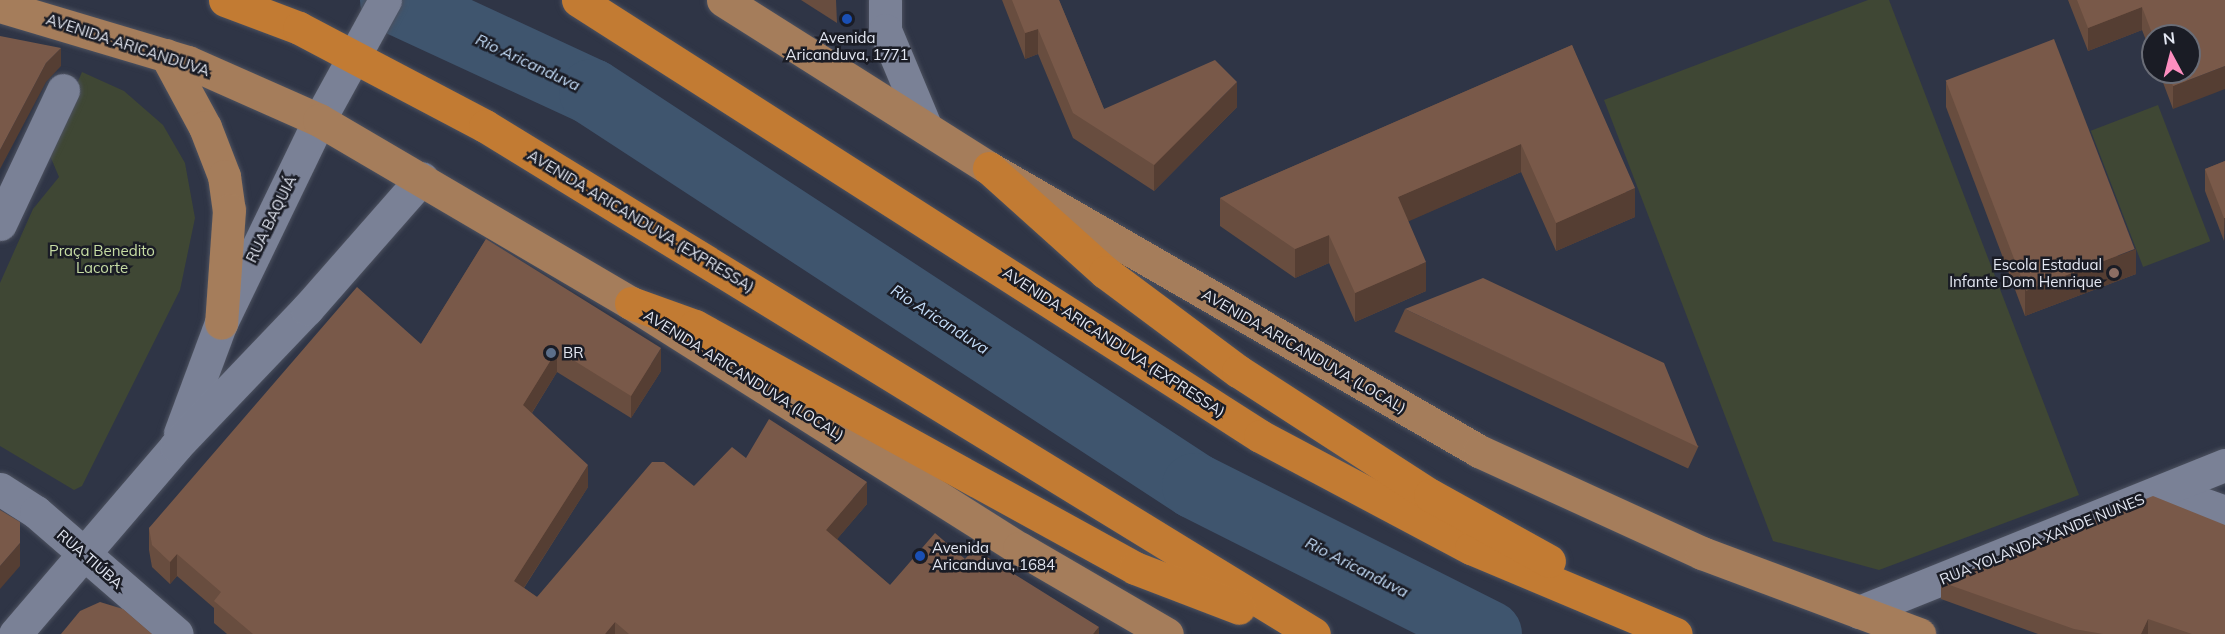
<!DOCTYPE html>
<html>
<head>
<meta charset="utf-8">
<style>
	body { margin:0 }
	#map { position:relative; width:2225px; height:634px; overflow:hidden; background:#2f3546; font-family:Mulish,sans-serif }
	div>[style] { position:absolute }
	.green>* { inset:0; background:#3f4734; transform-origin:0 0 }
	.river>* { height:66px; margin:-33px; padding:0 33px; transform-origin:33px; border-radius:33px; background:#3f556e }
	.roads { filter:drop-shadow(0 0 2px #4c515f) drop-shadow(0 0 2px #4c515f) }
	.minor>* { height:33px; margin:-16.5px; padding:0 16.5px; transform-origin:16.5px; border-radius:16.5px; background:#7a8196 }
	.major>* { height:33px; margin:-16.5px; padding:0 16.5px; transform-origin:16.5px; border-radius:16.5px; background:#a57d5b }
	.highway>* { height:33px; margin:-16.5px; padding:0 16.5px; transform-origin:16.5px; border-radius:16.5px; background:#c27b33 }
	.wall>* { inset:0; background:#684d3f; transform-origin:0 0 }
	.shaded-wall>* { inset:0; background:#553e33 }
	.building>* { inset:0; background:#795949; transform-origin:0 0 }
	.dots>* { width:16px; height:16px; translate:-50% -50%; box-sizing:border-box; border:3px solid #1a1c25; border-radius:50% }
	span { translate:-50% -50%; white-space:nowrap; text-align:center; line-height:1.15; -webkit-text-stroke:5px #1a1c25; paint-order:stroke }
	.poi-label { font-size:15px; color:#e3e7f2 }
	.right { translate:-100% -50%; text-align:right }
	.left { translate:0 -50%; text-align:left }
	.street-label { font-size:15px; color:#e3e7f2 }
	.park-label { font-size:15px; color:#c7dda4 }
	.water-label { font-size:16px; color:#c5defa; font-style:italic }
	.north { position:absolute; left:2141px; top:24px; width:60px; height:60px; box-sizing:border-box; background:#1a1c25; border:2px solid #6a6d77; border-radius:50%; rotate:353deg; font-size:16px; font-weight:700; line-height:24px; text-align:center; color:#e3e7f2 }
	.north::after { content:''; display:block; margin:auto; width:21px; height:27px; background:#fd8ec0; clip-path:polygon(50% 0,100% 100%,50% 72%,0 100%) }
</style>
</head>
<body>
<div id="map">
	<div class="green">
		<div style="clip-path:polygon(1868px 0,1889px 0,2079px 495px,1879px 570px,1773px 541px,1604px 100px)"></div>
		<div style="clip-path:polygon(82px 72px,124px 91px,163px 125px,185px 163px,195px 218px,180px 290px,82px 486px,74px 490px,0 446px,0 283px,33px 209px,59px 177px,48px 151px)"></div>
		<div style="left:2158px;top:105px;width:146px;height:72px;rotate:69deg"></div>
	</div>
	<div class="river">
		<div style="left:393px;top:0;width:219px;rotate:24.8deg"></div>
		<div style="left:592px;top:92px;width:720px;rotate:33.16deg"></div>
		<div style="left:1195px;top:486px;width:329px;rotate:26.7deg"></div>
	</div>
	<div class="roads">
		<div class="minor">
			<div style="left:885px;top:0;width:30px;rotate:90deg"></div>
			<div style="left:885px;top:30px;width:106px;rotate:67.3deg"></div>
			<div style="left:0;top:224px;width:148px;rotate:-64.8deg"></div>
			<div style="left:180px;top:433px;width:117px;rotate:-69.6deg"></div>
			<div style="left:221px;top:323px;width:225px;rotate:-64.2deg"></div>
			<div style="left:319px;top:120px;width:137px;rotate:-61.2deg"></div>
			<div style="left:0;top:489px;width:43px;rotate:32.6deg"></div>
			<div style="left:36px;top:512px;width:186px;rotate:40.9deg"></div>
			<div style="left:2164px;top:490px;width:65px;rotate:19.8deg"></div>
			<div style="left:1859px;top:612px;width:394px;rotate:-21.9deg"></div>
			<div style="left:15px;top:634px;width:248px;rotate:-49.4deg"></div>
			<div style="left:176px;top:446px;width:190px;rotate:-46.3deg"></div>
			<div style="left:307px;top:309px;width:174px;rotate:-48.7deg"></div>
		</div>
		<div class="major">
			<div style="left:723px;top:0;width:315px;rotate:32.3deg"></div>
			<div style="left:989px;top:168px;width:566px;rotate:30.01deg"></div>
			<div style="left:1479px;top:451px;width:245px;rotate:24.6deg"></div>
			<div style="left:1702px;top:553px;width:232px;rotate:20.5deg"></div>
			<div style="left:0;top:6px;width:196px;rotate:16.6deg"></div>
			<div style="left:188px;top:62px;width:143px;rotate:23.9deg"></div>
			<div style="left:319px;top:120px;width:362px;rotate:30.4deg"></div>
			<div style="left:631px;top:303px;width:459px;rotate:32.3deg"></div>
			<div style="left:1019px;top:548px;width:171px;rotate:30.2deg"></div>
			<div style="left:166px;top:55px;width:82px;rotate:61.6deg"></div>
			<div style="left:205px;top:127px;width:53px;rotate:68.8deg"></div>
			<div style="left:224px;top:176px;width:34px;rotate:82deg"></div>
			<div style="left:229px;top:210px;width:113px;rotate:94deg"></div>
		</div>
		<div class="highway">
			<div style="left:225px;top:0;width:79px;rotate:20.7deg"></div>
			<div style="left:299px;top:28px;width:210px;rotate:27.8deg"></div>
			<div style="left:485px;top:126px;width:972px;rotate:31.5deg"></div>
			<div style="left:578px;top:0;width:809px;rotate:32.59deg"></div>
			<div style="left:1260px;top:436px;width:239px;rotate:28deg"></div>
			<div style="left:1471px;top:548px;width:222px;rotate:22.8deg"></div>
			<div style="left:989px;top:168px;width:156px;rotate:41.9deg"></div>
			<div style="left:1105px;top:272px;width:166px;rotate:36.7deg"></div>
			<div style="left:1238px;top:371px;width:229px;rotate:32.9deg"></div>
			<div style="left:1430px;top:495px;width:136px;rotate:29deg"></div>
			<div style="left:631px;top:303px;width:68px;rotate:19.8deg"></div>
			<div style="left:695px;top:326px;width:502px;rotate:28.81deg"></div>
			<div style="left:1135px;top:568px;width:111px;rotate:21deg"></div>
		</div>
	</div>
	<div class="wall">
		<div style="clip-path:polygon(801px 0,836px 0,837px 23px)"></div>
		<div style="clip-path:polygon(1002px 0,1059px 0,1104px 109px,1237px 107px,1154px 191px,1073px 138px,1038px 54px,1025px 59px)"></div>
		<div style="clip-path:polygon(2068px 0,2225px 0,2173px 109px,2159px 72px,2189px 72px,2153px 36px,2153px 58px,2142px 30px,2088px 51px)"></div>
		<div style="clip-path:polygon(1572px 45px,1635px 217px,1556px 251px,1521px 172px,1408px 221px,1426px 291px,1355px 322px,1329px 263px,1295px 278px,1220px 226px,1220px 198px)"></div>
		<div style="clip-path:polygon(1946px 82px,2136px 274px,2025px 316px,1946px 107px)"></div>
		<div style="clip-path:polygon(2225px 161px,2224px 241px,2205px 191px,2205px 169px)"></div>
		<div style="clip-path:polygon(486px 239px,661px 371px,631px 418px,557px 372px,532px 413px,588px 487px,524px 588px,537px 597px,694px 486px,746px 458px,867px 504px,837px 539px,890px 585px,965px 559px,1099px 634px,227px 634px,214px 623px,214px 608px,177px 576px,170px 584px,152px 567px,149px 550px,149px 528px,421px 344px)"></div>
		<div style="left:1405px;top:309px;width:324px;height:25px;rotate:25deg"></div>
		<div style="clip-path:polygon(2225px 525px,2225px 634px,2038px 634px,1941px 599px,1941px 582px)"></div>
	</div>
	<div class="shaded-wall">
		<div style="clip-path:polygon(2142px 7px,2142px 30px,2088px 51px,2088px 28px)"></div>
		<div style="clip-path:polygon(1038px 29px,1038px 54px,1025px 59px,1025px 33px)"></div>
		<div style="clip-path:polygon(61px 48px,61px 66px,46px 82px,0 169px,0 150px,46px 63px)"></div>
		<div style="clip-path:polygon(2225px 66px,2225px 89px,2173px 109px,2173px 86px)"></div>
		<div style="clip-path:polygon(1237px 82px,1237px 107px,1154px 191px,1154px 165px)"></div>
		<div style="clip-path:polygon(1521px 144px,1521px 172px,1398px 226px,1398px 197px)"></div>
		<div style="clip-path:polygon(1635px 188px,1635px 217px,1556px 251px,1556px 223px)"></div>
		<div style="clip-path:polygon(2224px 218px,2225px 218px,2224px 241px)"></div>
		<div style="clip-path:polygon(1329px 235px,1329px 263px,1295px 278px,1295px 249px)"></div>
		<div style="clip-path:polygon(2136px 249px,2136px 274px,2025px 316px,2025px 290px)"></div>
		<div style="clip-path:polygon(1426px 262px,1426px 291px,1355px 322px,1355px 293px)"></div>
		<div style="clip-path:polygon(661px 348px,661px 371px,631px 418px,631px 396px)"></div>
		<div style="clip-path:polygon(557px 350px,557px 372px,523px 427px,523px 405px)"></div>
		<div style="clip-path:polygon(588px 465px,588px 487px,514px 603px,514px 581px)"></div>
		<div style="clip-path:polygon(867px 482px,867px 504px,826px 552px,826px 530px)"></div>
		<div style="clip-path:polygon(20px 543px,20px 566px,0 589px,0 566px)"></div>
		<div style="clip-path:polygon(177px 554px,177px 576px,170px 584px,170px 562px)"></div>
		<div style="clip-path:polygon(2148px 619px,2148px 634px,2141px 634px)"></div>
		<div style="clip-path:polygon(615px 622px,615px 634px,605px 634px)"></div>
		<div style="clip-path:polygon(1099px 627px,1099px 634px,1093px 634px)"></div>
	</div>
	<div class="building">
		<div style="clip-path:polygon(1012px 0,1059px 0,1104px 109px,1215px 60px,1237px 82px,1154px 165px,1073px 113px,1038px 29px,1025px 33px)"></div>
		<div style="clip-path:polygon(2077px 0,2225px 0,2225px 66px,2173px 86px,2167px 72px,2189px 72px,2189px 36px,2153px 36px,2142px 7px,2088px 28px)"></div>
		<div style="clip-path:polygon(0 36px,61px 48px,46px 63px,0 150px)"></div>
		<div style="left:2054px;top:39px;width:225px;height:116px;rotate:69deg"></div>
		<div style="clip-path:polygon(1572px 45px,1635px 188px,1556px 223px,1521px 144px,1398px 197px,1426px 262px,1355px 293px,1329px 235px,1295px 249px,1220px 198px)"></div>
		<div style="clip-path:polygon(2225px 161px,2225px 218px,2224px 218px,2205px 169px)"></div>
		<div style="clip-path:polygon(486px 239px,661px 348px,631px 396px,557px 350px,523px 405px,588px 465px,514px 581px,537px 597px,652px 462px,664px 462px,694px 486px,732px 447px,746px 458px,769px 419px,867px 482px,826px 530px,890px 585px,935px 533px,965px 559px,974px 549px,1099px 627px,1093px 634px,629px 634px,615px 622px,605px 634px,253px 634px,214px 601px,221px 592px,177px 554px,170px 562px,152px 545px,149px 528px,357px 287px,421px 344px)"></div>
		<div style="clip-path:polygon(1483px 278px,1664px 363px,1698px 447px,1405px 309px)"></div>
		<div style="clip-path:polygon(2153px 496px,2225px 525px,2225px 634px,2192px 634px,2148px 619px,2141px 634px,2103px 634px,2074px 629px,1941px 582px)"></div>
		<div style="clip-path:polygon(0 510px,20px 522px,20px 543px,0 566px)"></div>
		<div style="clip-path:polygon(100px 602px,123px 609px,152px 634px,61px 634px,80px 611px)"></div>
	</div>
	<div class="dots">
		<div style="left:847px;top:19px;background:#1a4fb4"></div>
		<div style="left:2114px;top:273px;background:#8d6e63"></div>
		<div style="left:551px;top:353px;background:#5c6f8a"></div>
		<div style="left:920px;top:556px;background:#1a4fb4"></div>
	</div>
	<div class="poi-label">
		<span style="left:847px;top:46px">Avenida<br>Aricanduva, 1771</span>
		<span class="right" style="left:2102px;top:273px">Escola Estadual<br>Infante Dom Henrique</span>
		<span class="left" style="left:563px;top:353px">BR</span>
		<span class="left" style="left:932px;top:556px">Avenida<br>Aricanduva, 1684</span>
	</div>
	<div class="street-label">
		<span style="left:128px;top:45px;rotate:18deg">AVENIDA ARICANDUVA</span>
		<span style="left:271px;top:219px;rotate:-64deg">RUA BAQUIÁ</span>
		<span style="left:641px;top:221px;rotate:31deg">AVENIDA ARICANDUVA (EXPRESSA)</span>
		<span style="left:1114px;top:342px;rotate:33deg">AVENIDA ARICANDUVA (EXPRESSA)</span>
		<span style="left:1304px;top:351px;rotate:30deg">AVENIDA ARICANDUVA (LOCAL)</span>
		<span style="left:744px;top:375px;rotate:32deg">AVENIDA ARICANDUVA (LOCAL)</span>
		<span style="left:2042px;top:539px;rotate:-22deg">RUA YOLANDA XANDE NUNES</span>
		<span style="left:90px;top:559px;rotate:41deg">RUA TIÚBA</span>
	</div>
	<div class="park-label">
		<span style="left:102px;top:259px">Praça Benedito<br>Lacorte</span>
	</div>
	<div class="water-label">
		<span style="left:528px;top:62px;rotate:25deg">Rio Aricanduva</span>
		<span style="left:940px;top:319px;rotate:33deg">Rio Aricanduva</span>
		<span style="left:1357px;top:567px;rotate:27deg">Rio Aricanduva</span>
	</div>
	<div class="north">N</div>
</div>
</body>
</html>
